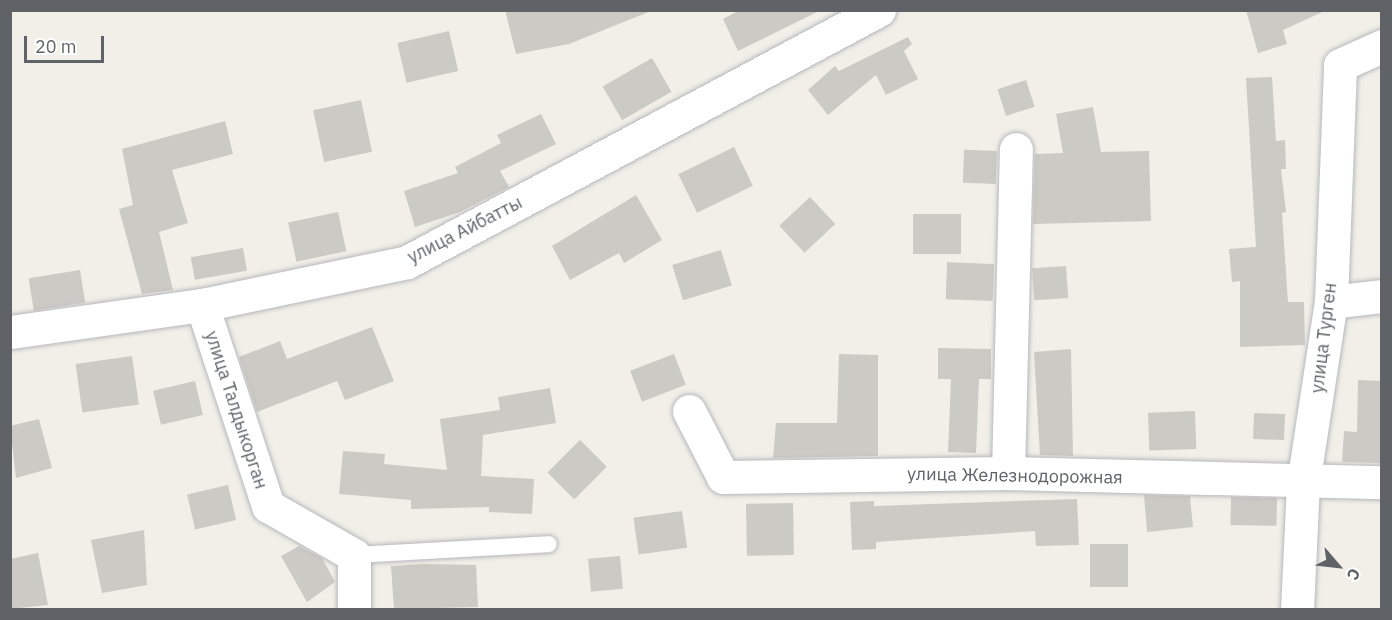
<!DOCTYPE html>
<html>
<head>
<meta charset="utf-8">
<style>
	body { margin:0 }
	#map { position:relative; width:1392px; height:620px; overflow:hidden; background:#f1efe8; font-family:"IBM Plex Sans",sans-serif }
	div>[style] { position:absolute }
	.building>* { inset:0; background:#cccac5; transform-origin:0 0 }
	.roads { filter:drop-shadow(0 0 2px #b5b8bc) drop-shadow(0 0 2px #b5b8bc) }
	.service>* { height:16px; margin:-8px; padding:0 8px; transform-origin:8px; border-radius:8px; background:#fff }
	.minor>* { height:33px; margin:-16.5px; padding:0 16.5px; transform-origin:16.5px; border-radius:16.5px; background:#fff }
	span { translate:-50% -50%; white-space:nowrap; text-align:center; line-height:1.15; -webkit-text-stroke:4.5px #fff; paint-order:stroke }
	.street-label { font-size:18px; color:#5f6368 }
	.frame { position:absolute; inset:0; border:12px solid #5f6368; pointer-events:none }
	.north { position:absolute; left:1308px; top:536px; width:60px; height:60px; -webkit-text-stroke:4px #fff; paint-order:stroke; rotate:118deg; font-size:16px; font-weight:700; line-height:24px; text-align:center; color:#5f6368 }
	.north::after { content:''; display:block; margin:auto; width:21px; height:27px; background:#5f6368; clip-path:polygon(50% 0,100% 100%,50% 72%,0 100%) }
	.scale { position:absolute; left:24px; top:36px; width:80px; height:27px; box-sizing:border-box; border:3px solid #5f6368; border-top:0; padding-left:8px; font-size:18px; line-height:21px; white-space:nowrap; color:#5f6368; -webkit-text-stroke:4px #fff; paint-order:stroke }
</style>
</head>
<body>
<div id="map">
	<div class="building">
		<div style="clip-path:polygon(505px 10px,651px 10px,651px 11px,569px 44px,516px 54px)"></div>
		<div style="clip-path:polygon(740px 10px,821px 10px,738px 51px,723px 19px)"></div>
		<div style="clip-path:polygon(1246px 10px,1327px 10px,1283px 30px,1287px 44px,1258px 53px)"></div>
		<div style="left:449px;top:31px;width:41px;height:53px;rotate:77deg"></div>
		<div style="clip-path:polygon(908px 37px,912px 44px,904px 51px,918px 79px,886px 95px,876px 75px,828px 115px,808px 90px,835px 66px,839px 71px)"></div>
		<div style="left:652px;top:58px;width:39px;height:57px;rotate:60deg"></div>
		<div style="clip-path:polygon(1272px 77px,1276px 141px,1285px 140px,1286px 169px,1281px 169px,1286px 212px,1282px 213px,1288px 302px,1304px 302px,1305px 345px,1240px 347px,1240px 281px,1232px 282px,1229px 249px,1256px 247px,1246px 78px)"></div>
		<div style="left:1026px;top:80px;width:28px;height:30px;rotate:72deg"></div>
		<div style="left:361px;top:100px;width:53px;height:49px;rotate:78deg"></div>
		<div style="clip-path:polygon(1093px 107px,1101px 152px,1149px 151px,1151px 221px,1033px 224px,1035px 154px,1063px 153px,1056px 114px)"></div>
		<div style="clip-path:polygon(541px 114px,556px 144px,500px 171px,509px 187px,460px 212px,415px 227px,404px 191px,458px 173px,455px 167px,501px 143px,497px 135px)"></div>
		<div style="clip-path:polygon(225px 121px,233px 154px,172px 170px,188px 223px,159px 232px,173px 290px,142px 294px,119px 209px,133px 205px,122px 149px)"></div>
		<div style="left:734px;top:147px;width:43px;height:62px;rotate:64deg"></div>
		<div style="left:997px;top:151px;width:33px;height:33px;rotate:92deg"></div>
		<div style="clip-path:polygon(636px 195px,662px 240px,624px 263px,619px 253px,570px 280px,552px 246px)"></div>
		<div style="left:810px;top:197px;width:37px;height:42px;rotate:47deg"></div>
		<div style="left:338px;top:212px;width:40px;height:51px;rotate:78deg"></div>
		<div style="left:913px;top:214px;width:48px;height:40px"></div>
		<div style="left:243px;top:248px;width:23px;height:53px;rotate:80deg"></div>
		<div style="left:721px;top:250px;width:37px;height:51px;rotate:73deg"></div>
		<div style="left:994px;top:264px;width:37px;height:47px;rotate:92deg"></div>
		<div style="left:1066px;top:266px;width:32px;height:34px;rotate:86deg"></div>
		<div style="left:80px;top:270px;width:33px;height:52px;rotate:81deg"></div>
		<div style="clip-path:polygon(372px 327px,394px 381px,345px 400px,337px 381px,257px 412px,239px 357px,280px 341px,287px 359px)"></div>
		<div style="clip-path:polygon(938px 348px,991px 349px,991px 379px,979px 379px,976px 453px,948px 452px,951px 379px,938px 379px)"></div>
		<div style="clip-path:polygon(1071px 349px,1073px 456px,1040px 455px,1034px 352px)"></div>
		<div style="left:674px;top:354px;width:33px;height:47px;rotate:69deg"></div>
		<div style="clip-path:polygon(839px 354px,878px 355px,878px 456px,773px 458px,776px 423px,837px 423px)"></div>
		<div style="left:132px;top:356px;width:49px;height:57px;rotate:82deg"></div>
		<div style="clip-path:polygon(1358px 380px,1382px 381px,1382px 463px,1342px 462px,1344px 431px,1357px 432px)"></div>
		<div style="left:195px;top:381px;width:35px;height:43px;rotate:77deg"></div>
		<div style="clip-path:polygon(550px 388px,556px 423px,483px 435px,481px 476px,534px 479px,532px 514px,489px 512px,489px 507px,411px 509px,411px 500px,339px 494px,343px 451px,385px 454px,384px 464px,447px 470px,440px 419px,500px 410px,498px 397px)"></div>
		<div style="left:1195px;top:411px;width:38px;height:47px;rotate:88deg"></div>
		<div style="left:1254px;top:413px;width:31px;height:26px;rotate:2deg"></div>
		<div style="clip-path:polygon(39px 419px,52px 468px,16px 478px,10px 426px)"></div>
		<div style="left:580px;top:440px;width:38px;height:46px;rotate:45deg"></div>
		<div style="left:228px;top:485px;width:36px;height:42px;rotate:77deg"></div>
		<div style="clip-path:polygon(1144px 495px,1190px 496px,1193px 527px,1147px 532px)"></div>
		<div style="left:1231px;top:497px;width:46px;height:28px;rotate:1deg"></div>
		<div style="clip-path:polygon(1077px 499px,1079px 545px,1036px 546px,1035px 531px,876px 542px,876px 549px,852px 550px,850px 502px,874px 501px,874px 506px)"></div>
		<div style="left:793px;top:503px;width:52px;height:47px;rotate:89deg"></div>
		<div style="left:682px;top:511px;width:37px;height:49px;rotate:82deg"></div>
		<div style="clip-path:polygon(144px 530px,147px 585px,102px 593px,91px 540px)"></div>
		<div style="left:1090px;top:544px;width:38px;height:43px"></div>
		<div style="clip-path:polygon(299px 546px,322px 558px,335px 582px,307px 602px,281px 556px)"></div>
		<div style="clip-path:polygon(38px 553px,48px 605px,10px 609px,10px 559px)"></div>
		<div style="left:620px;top:556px;width:33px;height:32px;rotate:85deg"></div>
		<div style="clip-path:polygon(424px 564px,476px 565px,478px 607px,394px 609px,391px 566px)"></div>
	</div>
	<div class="roads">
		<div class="service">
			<div style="left:354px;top:555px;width:195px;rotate:-3.2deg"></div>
		</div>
		<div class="minor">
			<div style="left:1331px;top:302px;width:51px;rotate:-6.7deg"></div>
			<div style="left:202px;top:305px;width:212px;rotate:71.8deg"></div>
			<div style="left:268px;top:506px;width:99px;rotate:29.7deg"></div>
			<div style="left:354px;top:555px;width:55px;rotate:90deg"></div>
			<div style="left:10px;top:332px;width:194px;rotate:-8deg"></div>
			<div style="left:202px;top:305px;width:209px;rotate:-11.8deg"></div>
			<div style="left:407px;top:262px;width:535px;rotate:-28.1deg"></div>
			<div style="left:689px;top:411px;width:74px;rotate:62.7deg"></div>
			<div style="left:723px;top:477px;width:285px;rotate:-0.8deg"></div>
			<div style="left:1008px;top:473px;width:374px;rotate:1.4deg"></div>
			<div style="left:1008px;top:473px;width:324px;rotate:-88.6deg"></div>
			<div style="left:1297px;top:610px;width:126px;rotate:-87.3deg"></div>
			<div style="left:1303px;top:484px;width:184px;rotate:-81.3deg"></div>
			<div style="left:1331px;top:302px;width:237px;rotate:-87.8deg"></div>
			<div style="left:1340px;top:65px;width:46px;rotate:-24.3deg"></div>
		</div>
	</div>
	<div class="street-label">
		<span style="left:465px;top:230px;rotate:-27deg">улица Айбатты</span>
		<span style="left:1324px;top:338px;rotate:-83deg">улица Турген</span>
		<span style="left:236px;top:410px;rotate:72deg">улица Талдыкорган</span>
		<span style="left:1015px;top:476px;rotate:1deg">улица Железнодорожная</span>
	</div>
	<div class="frame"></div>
	<div class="north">С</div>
	<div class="scale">20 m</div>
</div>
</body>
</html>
